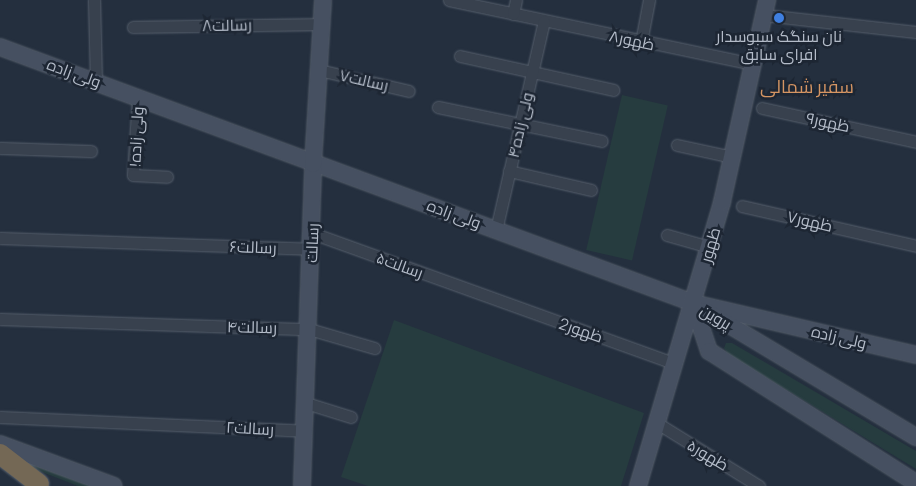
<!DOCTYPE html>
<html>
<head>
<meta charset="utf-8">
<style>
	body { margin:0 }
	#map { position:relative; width:916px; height:486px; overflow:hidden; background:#242f3e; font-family:Manrope,Cairo,sans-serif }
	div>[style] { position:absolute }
	.green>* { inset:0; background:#263c3f; transform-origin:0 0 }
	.roads { filter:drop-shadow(0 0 1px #565f6c) drop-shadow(0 0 1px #565f6c) }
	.street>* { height:11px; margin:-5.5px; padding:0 5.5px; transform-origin:5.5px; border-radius:5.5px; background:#38414e }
	.secondary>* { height:16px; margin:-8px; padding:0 8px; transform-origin:8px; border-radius:8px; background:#465061 }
	.highway>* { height:20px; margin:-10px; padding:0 10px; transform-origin:10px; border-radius:10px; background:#746855 }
	.dots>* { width:14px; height:14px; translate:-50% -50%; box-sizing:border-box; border:2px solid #1d2633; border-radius:50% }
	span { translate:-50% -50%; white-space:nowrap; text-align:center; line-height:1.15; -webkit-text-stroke:5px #1d2633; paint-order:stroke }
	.street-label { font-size:16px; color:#b4bcc9 }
	.poi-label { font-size:16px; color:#b4bcc9 }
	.neighbourhood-label { font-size:18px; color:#d59563 }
</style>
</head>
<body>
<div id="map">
	<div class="green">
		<div style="left:622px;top:95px;width:47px;height:159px;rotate:13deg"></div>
		<div style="clip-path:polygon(394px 320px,644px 413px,621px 486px,368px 486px,341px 477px)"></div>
		<div style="clip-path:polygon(726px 343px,732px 343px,916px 451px,916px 469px,728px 354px,724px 348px)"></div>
		<div style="clip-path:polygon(20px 460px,90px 486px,78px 486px,34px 469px)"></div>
	</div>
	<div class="roads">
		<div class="street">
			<div style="left:94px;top:0;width:81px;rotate:88.6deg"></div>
			<div style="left:449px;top:0;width:310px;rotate:11.9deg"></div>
			<div style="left:513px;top:14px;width:14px;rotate:-78deg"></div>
			<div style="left:764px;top:15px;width:153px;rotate:6.4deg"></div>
			<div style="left:133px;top:27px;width:188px;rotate:-0.9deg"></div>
			<div style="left:641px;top:42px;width:43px;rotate:-79.2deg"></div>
			<div style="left:460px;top:56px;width:157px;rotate:12.5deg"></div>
			<div style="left:319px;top:70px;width:92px;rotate:13.1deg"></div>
			<div style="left:138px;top:97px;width:78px;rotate:93.7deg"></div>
			<div style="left:133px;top:175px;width:34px;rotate:3deg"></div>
			<div style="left:438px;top:107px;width:167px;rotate:11.7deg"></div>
			<div style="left:762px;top:108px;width:158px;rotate:12.4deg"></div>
			<div style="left:677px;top:145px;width:56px;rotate:12.3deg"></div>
			<div style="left:0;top:148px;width:91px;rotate:1.9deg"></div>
			<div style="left:509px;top:171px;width:84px;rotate:13deg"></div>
			<div style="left:742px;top:206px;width:179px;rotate:12.9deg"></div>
			<div style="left:496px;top:230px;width:214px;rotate:-77.1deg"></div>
			<div style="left:312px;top:233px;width:385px;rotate:19.8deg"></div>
			<div style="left:667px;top:235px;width:44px;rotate:15.9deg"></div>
			<div style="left:0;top:238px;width:311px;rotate:2deg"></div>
			<div style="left:0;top:319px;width:309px;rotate:1.9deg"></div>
			<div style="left:309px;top:329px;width:68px;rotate:16.3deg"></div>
			<div style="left:306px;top:403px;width:47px;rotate:17.3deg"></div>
			<div style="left:0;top:417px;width:305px;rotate:2.6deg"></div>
			<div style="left:657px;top:423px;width:120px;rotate:31.7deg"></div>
		</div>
		<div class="secondary">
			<div style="left:0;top:47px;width:739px;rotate:20.27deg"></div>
			<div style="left:693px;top:303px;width:229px;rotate:13.1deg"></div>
			<div style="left:693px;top:303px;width:51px;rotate:71.6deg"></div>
			<div style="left:709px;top:351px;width:246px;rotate:32.5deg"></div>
			<div style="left:706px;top:311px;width:245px;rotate:31deg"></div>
			<div style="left:0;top:444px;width:121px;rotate:20.2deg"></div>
			<div style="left:302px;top:486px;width:322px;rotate:-88deg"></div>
			<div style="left:313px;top:164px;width:164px;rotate:-86.5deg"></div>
			<div style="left:638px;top:486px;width:296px;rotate:-73.5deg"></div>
			<div style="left:722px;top:202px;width:207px;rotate:-77.4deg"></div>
		</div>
		<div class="highway">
			<div style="left:0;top:454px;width:49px;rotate:37.6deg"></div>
		</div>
	</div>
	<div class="dots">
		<div style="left:779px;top:18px;background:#3f7fe0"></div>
	</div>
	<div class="street-label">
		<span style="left:227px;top:25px;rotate:-1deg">رسالت۸</span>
		<span style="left:632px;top:40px;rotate:12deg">ظهور۸</span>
		<span style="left:74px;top:73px;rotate:20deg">ولی زاده</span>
		<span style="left:364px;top:80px;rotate:13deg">رسالت۷</span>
		<span style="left:828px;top:122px;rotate:12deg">ظهور۹</span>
		<span style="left:520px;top:125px;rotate:-77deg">ولی زاده۴</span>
		<span style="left:136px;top:137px;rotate:-87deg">ولی زاده۱</span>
		<span style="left:454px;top:214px;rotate:20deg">ولی زاده</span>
		<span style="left:810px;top:221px;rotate:13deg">ظهور۷</span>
		<span style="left:312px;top:243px;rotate:-88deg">رسالت</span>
		<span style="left:710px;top:245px;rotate:-74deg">ظهور</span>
		<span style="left:253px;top:247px;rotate:2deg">رسالت۶</span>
		<span style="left:400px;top:265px;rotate:20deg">رسالت۵</span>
		<span style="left:716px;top:317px;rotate:31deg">پروین</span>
		<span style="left:252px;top:327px;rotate:1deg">رسالت۴</span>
		<span style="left:581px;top:330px;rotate:19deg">2ظهور</span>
		<span style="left:839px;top:337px;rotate:13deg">ولی زاده</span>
		<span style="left:250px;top:428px;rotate:3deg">رسالت۲</span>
		<span style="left:708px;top:455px;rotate:31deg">ظهور۵</span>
	</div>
	<div class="poi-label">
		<span style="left:779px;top:45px">نان سنگک سبوسدار<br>افرای سابق</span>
	</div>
	<div class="neighbourhood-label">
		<span style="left:807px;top:86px">سفیر شمالی</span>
	</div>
</div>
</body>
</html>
